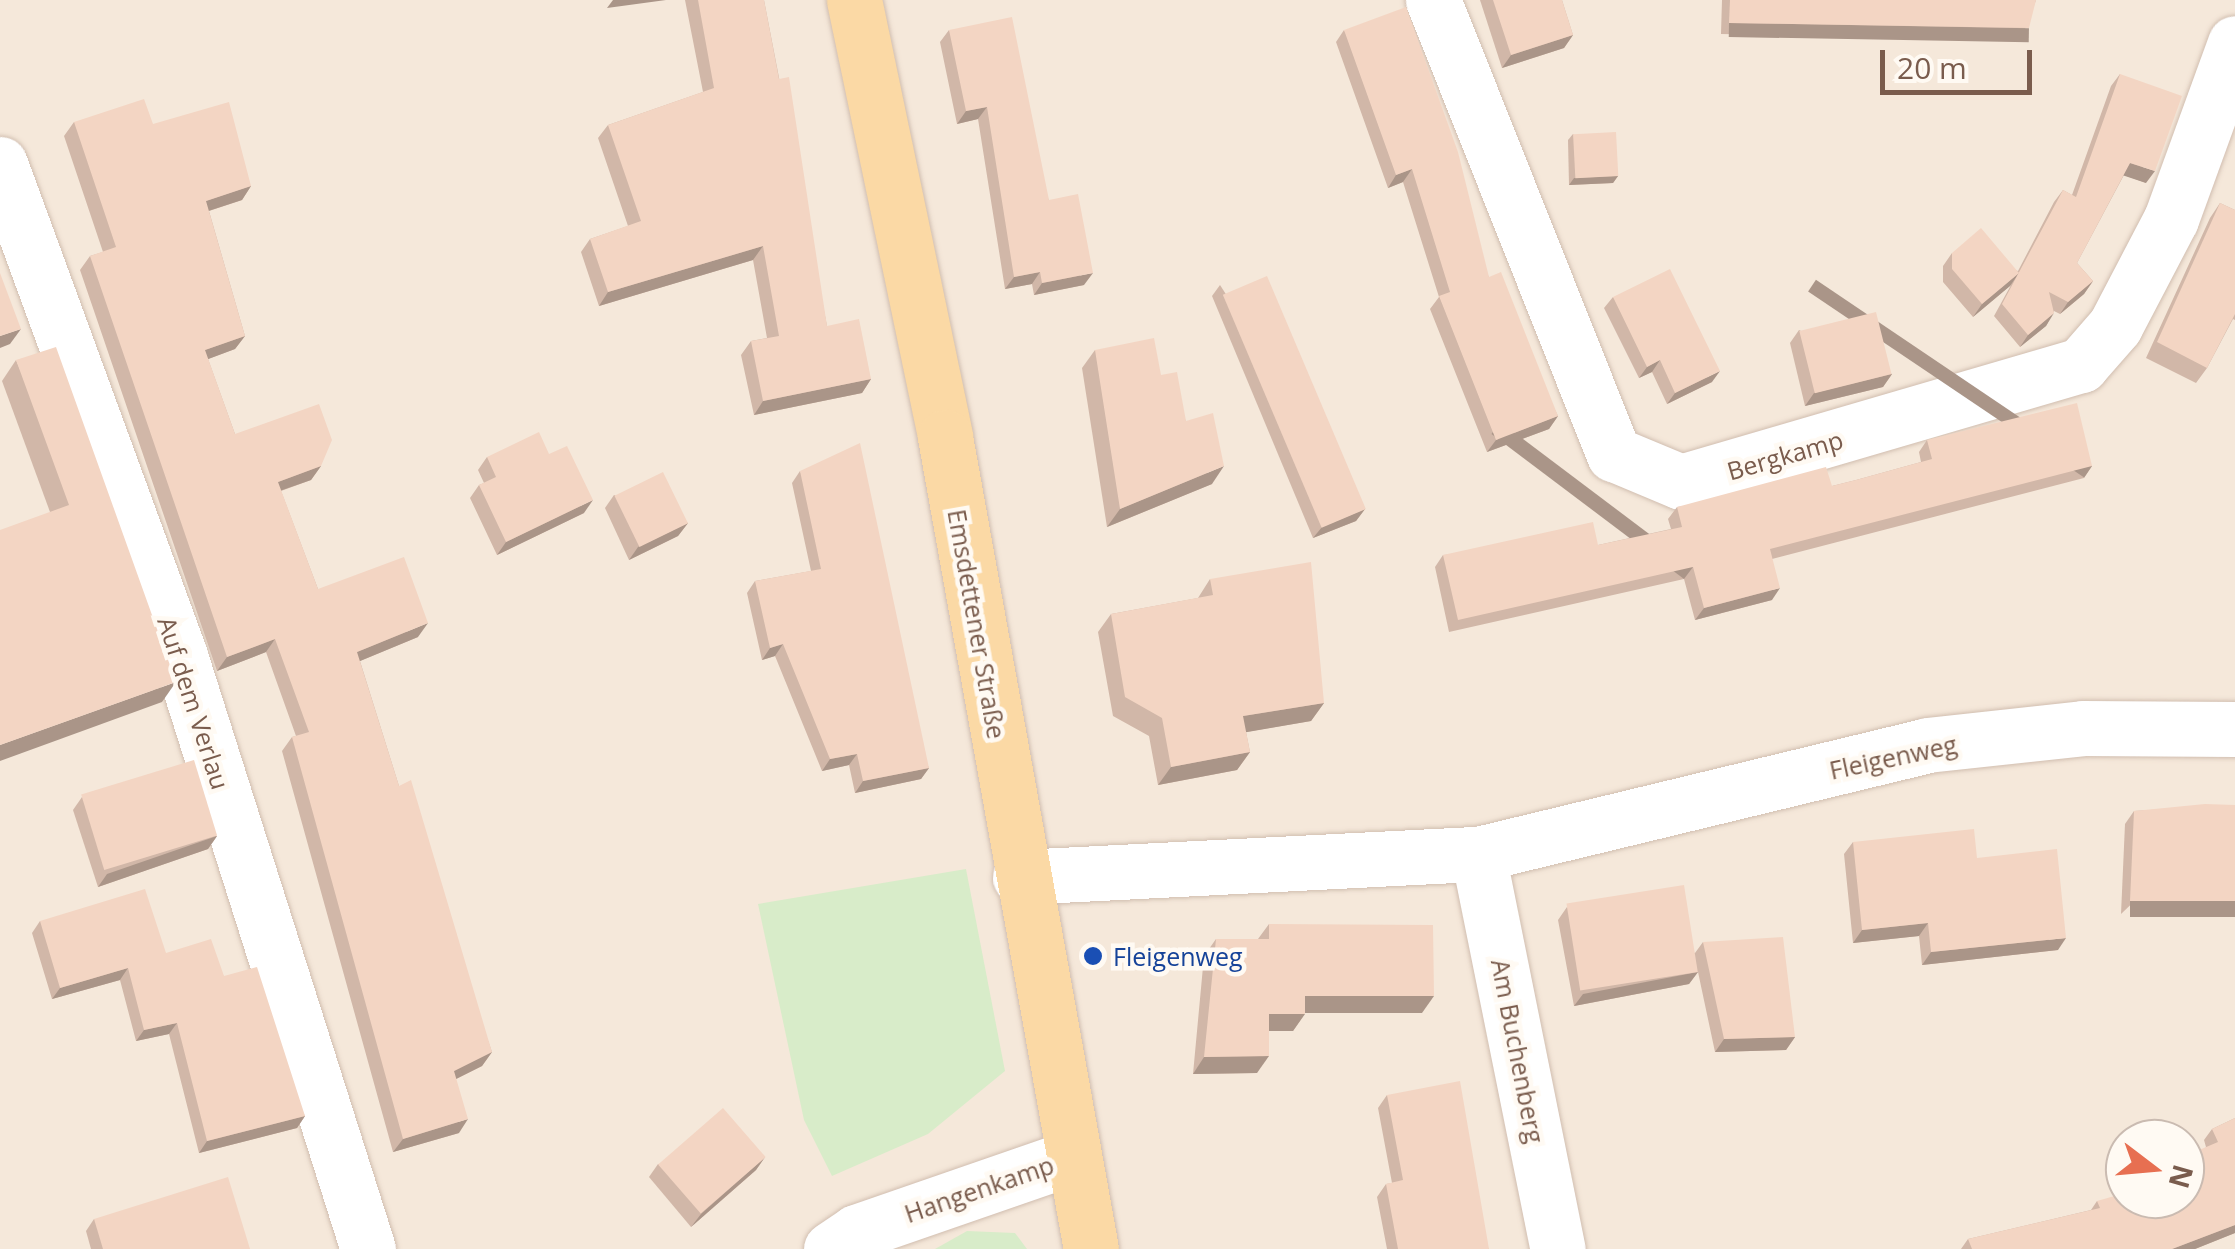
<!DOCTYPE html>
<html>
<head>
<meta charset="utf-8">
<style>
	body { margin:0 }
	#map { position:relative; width:2235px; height:1249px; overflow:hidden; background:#fdf6ec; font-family:"Open Sans",sans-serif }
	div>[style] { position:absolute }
	.residential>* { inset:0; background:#f5e8da }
	.green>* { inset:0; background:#d8ecc9 }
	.roads { filter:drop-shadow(0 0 2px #d1beb0) drop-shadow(0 0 2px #d1beb0) }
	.minor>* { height:55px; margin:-27.5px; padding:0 27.5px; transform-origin:27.5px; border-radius:27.5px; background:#fff }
	.major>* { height:55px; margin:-27.5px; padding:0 27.5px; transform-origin:27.5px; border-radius:27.5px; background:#fbd9a5 }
	.wall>* { inset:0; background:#d1b7a8 }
	.shaded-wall>* { inset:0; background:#aa9588; transform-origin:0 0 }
	.building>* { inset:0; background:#f3d5c3; transform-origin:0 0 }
	.dots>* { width:28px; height:28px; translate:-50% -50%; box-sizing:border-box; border:5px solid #fffaf3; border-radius:50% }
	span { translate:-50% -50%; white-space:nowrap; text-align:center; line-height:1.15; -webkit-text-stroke:9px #fffaf3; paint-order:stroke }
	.street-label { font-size:25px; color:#7a5c4d }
	.transit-label { font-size:25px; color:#164399 }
	.left { translate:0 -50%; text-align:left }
	.north { position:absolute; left:2105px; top:1119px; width:100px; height:100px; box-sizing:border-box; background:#fffaf3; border:2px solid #cabbb1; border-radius:50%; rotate:106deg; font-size:28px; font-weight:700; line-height:40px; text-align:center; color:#7a5c4d }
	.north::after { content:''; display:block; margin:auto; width:35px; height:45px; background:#e76f51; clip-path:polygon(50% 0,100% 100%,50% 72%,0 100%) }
	.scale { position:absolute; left:1880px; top:50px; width:152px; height:45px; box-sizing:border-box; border:5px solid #7a5c4d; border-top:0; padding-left:12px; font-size:30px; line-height:35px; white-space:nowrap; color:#7a5c4d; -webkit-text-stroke:8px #fffaf3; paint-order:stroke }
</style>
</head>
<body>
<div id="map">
	<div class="residential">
		<div style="clip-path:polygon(evenodd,0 0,2235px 0,2235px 1249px,0 1249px,0 0,2125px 1139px,2185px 1139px,2185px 1199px,2125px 1199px,2125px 1139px)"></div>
	</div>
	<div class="green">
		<div style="clip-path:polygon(966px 869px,1005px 1071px,928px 1134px,832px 1176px,804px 1120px,758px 904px)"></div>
		<div style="clip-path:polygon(967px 1231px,1015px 1233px,1027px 1249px,935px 1249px)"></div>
	</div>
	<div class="roads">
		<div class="minor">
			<div style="left:1433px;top:0;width:489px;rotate:68.3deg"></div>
			<div style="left:1614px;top:454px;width:73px;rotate:22.7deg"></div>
			<div style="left:1681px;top:482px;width:417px;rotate:-16.3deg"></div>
			<div style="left:2081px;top:365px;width:52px;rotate:-48.9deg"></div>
			<div style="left:2115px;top:326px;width:121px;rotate:-62.4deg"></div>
			<div style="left:2171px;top:219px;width:187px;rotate:-70deg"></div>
			<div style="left:0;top:164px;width:524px;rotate:69.9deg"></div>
			<div style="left:180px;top:656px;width:622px;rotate:72.41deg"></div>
			<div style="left:1478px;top:854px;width:403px;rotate:78.6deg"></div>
			<div style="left:1020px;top:877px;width:459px;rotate:-2.9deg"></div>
			<div style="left:1478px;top:854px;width:462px;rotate:-13.6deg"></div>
			<div style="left:1927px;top:745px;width:157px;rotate:-6.2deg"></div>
			<div style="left:2083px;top:728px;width:152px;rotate:0.4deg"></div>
			<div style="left:831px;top:1249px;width:30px;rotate:-34deg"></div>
			<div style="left:856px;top:1232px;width:230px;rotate:-19.1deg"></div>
		</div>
		<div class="major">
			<div style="left:854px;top:0;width:446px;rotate:78.2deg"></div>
			<div style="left:945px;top:437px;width:825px;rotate:79.81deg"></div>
		</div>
	</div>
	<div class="wall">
		<div style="clip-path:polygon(685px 0,764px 0,827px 326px,871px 379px,862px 393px,754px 415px,741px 355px,751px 341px,767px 338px,753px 260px,599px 306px,581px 252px,590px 239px,628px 226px,598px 138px,608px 125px,703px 92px)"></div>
		<div style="clip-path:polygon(1480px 0,1562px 0,1573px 35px,1564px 48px,1502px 68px)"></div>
		<div style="clip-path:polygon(1722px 0,2036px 0,2021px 40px,1721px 34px)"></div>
		<div style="clip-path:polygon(949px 30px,1049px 200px,1084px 285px,1034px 295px,1032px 284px,1005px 289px,978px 119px,957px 124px,940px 42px)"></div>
		<div style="clip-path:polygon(1344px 30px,1489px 277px,1558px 416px,1549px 429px,1487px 452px,1430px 309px,1439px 297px,1403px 182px,1388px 188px,1336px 42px)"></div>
		<div style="clip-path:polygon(2120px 74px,2146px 183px,2124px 175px,2077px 263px,2093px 281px,2084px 294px,2060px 314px,2054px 311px,2046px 326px,2020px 347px,1994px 316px,2011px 285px,1973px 317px,1943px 282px,1943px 266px,1952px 253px,2018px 271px,2054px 202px,2063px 190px,2072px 195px,2111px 86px)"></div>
		<div style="clip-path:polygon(74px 122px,153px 124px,251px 186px,242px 200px,209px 211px,245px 336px,235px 349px,208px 359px,235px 434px,321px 466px,311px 480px,281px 491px,318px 589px,418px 637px,360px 661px,399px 786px,492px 1052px,482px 1066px,456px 1079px,459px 1133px,393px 1152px,282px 751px,292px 737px,296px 736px,266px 652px,217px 671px,80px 270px,90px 256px,103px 252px,64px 136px)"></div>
		<div style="clip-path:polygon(1573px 134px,1618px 176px,1613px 183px,1569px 185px,1568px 140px)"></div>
		<div style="clip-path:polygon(2220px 203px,2235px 210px,2235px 320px,2233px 319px,2207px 368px,2196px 383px,2146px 358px,2210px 218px)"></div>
		<div style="clip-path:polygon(1220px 285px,1365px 509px,1356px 521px,1313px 538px,1212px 296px)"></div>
		<div style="clip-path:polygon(1613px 297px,1712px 382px,1667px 404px,1652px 372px,1639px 378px,1604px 308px)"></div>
		<div style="clip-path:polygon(1799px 330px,1892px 374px,1883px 387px,1805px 406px,1790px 343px)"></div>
		<div style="clip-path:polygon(1095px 350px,1161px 375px,1186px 421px,1212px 484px,1107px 527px,1082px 368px)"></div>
		<div style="clip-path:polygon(16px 360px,162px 702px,50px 512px,2px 381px)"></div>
		<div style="clip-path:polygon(1927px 440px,2092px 466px,2084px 478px,1772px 559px,1772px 600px,1695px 620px,1684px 579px,1449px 632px,1435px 567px,1443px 555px,1598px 545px,1671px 529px,1668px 519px,1677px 507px,1832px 486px,1856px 480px,1921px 462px,1919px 452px)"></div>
		<div style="clip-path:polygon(549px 454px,584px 513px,497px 555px,470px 498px,479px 485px,484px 483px,478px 470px,487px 457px)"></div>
		<div style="clip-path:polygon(800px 471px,929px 768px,921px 779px,855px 793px,849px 765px,822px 771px,775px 656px,762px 660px,747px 593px,755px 581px,811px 571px,792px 483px)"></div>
		<div style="clip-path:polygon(614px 495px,688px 523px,678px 536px,629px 560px,605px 508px)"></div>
		<div style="clip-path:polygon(1210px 579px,1324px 703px,1311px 721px,1246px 732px,1250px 752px,1237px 770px,1158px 785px,1149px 736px,1113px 716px,1098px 632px,1111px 614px,1198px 598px)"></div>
		<div style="clip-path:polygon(82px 797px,217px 836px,208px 849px,98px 887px,73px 810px)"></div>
		<div style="clip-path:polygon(2235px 805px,2121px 914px,2125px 824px,2134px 811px)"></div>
		<div style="clip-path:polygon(1853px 842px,1977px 858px,2058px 950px,1922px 965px,1919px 936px,1853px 943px,1844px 854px)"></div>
		<div style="clip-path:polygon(1567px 907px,1695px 953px,1703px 942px,1795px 1037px,1786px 1050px,1715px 1052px,1698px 972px,1689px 984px,1574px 1006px,1558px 920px)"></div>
		<div style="clip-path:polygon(40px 921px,166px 953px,224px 976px,305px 1116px,297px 1128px,199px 1153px,169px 1034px,136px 1041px,120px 980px,52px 999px,32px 933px)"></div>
		<div style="clip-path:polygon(1269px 924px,1422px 1013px,1305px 1013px,1293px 1031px,1269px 1031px,1257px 1073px,1193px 1074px,1204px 956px,1216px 939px,1258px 939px)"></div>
		<div style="clip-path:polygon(1387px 1095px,1489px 1249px,1387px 1249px,1377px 1197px,1386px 1184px,1392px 1183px,1378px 1108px)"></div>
		<div style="clip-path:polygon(2235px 1118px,2235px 1233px,2195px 1249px,1961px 1249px,1968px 1239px,2091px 1210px,2097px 1201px,2185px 1199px,2206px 1147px,2204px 1140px,2212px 1129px)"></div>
		<div style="clip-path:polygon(765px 1157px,756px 1170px,691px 1227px,649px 1177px,658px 1164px)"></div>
		<div style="clip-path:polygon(94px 1219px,250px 1249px,91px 1249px,86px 1231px)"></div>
	</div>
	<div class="shaded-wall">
		<div style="clip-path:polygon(613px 0,666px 0,607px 8px)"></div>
		<div style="left:1729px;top:23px;width:300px;height:14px;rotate:1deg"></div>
		<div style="clip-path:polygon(1573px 35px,1564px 48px,1502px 68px,1511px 55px)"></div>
		<div style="clip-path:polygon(987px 107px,978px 119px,957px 124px,966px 111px)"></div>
		<div style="clip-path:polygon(2130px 163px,2155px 171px,2146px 183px,2122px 175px)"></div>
		<div style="clip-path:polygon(1412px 169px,1403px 182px,1388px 188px,1396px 175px)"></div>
		<div style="clip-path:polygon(1618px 176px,1613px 183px,1569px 185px,1574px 178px)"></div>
		<div style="clip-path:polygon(251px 186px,242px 200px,196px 215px,206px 201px)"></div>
		<div style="clip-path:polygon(763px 246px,753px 260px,599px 306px,608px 292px)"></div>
		<div style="clip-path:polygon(1040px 272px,1032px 284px,1005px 289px,1014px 277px)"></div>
		<div style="clip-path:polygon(1093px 273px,1084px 285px,1034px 295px,1042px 283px)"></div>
		<div style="clip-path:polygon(2019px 273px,2010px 286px,1973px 317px,1982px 304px)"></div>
		<div style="clip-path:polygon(2093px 281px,2084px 294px,2060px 314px,2068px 302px)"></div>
		<div style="clip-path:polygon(2054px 313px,2046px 326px,2020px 347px,2028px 335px)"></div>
		<div style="clip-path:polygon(21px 329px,10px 344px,0 348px,0 336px)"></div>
		<div style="clip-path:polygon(245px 336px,235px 349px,195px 364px,205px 350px)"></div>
		<div style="clip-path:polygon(1660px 360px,1652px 372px,1639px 378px,1647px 367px)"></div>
		<div style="clip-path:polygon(1720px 371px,1712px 382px,1667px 404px,1675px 393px)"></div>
		<div style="clip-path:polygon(1892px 374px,1883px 387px,1805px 406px,1814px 393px)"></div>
		<div style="clip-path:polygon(871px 379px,862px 393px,754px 415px,763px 401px)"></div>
		<div style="clip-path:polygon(1558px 416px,1549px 429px,1487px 452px,1496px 440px)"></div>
		<div style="clip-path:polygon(321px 466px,311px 480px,268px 495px,278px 482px)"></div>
		<div style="clip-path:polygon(1224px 466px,1212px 484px,1107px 527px,1120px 509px)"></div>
		<div style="left:2092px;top:466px;width:14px;height:333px;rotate:124deg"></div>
		<div style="clip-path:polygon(593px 500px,584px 513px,497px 555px,506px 542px)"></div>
		<div style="clip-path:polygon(1365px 509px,1356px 521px,1313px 538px,1322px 527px)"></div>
		<div style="clip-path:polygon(688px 523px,678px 536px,629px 560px,638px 547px)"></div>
		<div style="left:1693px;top:567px;width:15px;height:241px;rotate:127deg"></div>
		<div style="clip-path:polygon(1780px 588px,1772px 600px,1695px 620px,1704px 608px)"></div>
		<div style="clip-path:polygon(428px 623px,418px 637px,348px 666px,357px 652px)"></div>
		<div style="clip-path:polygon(275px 639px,266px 652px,217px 671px,227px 657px)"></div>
		<div style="clip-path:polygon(783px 644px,775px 656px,762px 660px,770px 648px)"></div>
		<div style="clip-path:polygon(176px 682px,162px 702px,0 761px,0 745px)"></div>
		<div style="clip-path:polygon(1324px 703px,1311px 721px,1230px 735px,1243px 716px)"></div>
		<div style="clip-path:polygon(1250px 752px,1237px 770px,1158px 785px,1171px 767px)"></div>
		<div style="clip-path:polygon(857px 754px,849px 765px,822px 771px,830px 759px)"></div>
		<div style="clip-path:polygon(929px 768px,921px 779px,855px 793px,863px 781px)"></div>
		<div style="clip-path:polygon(217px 836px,208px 849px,98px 887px,107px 874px)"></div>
		<div style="left:2130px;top:901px;width:105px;height:16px"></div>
		<div style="clip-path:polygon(1928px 923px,1919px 936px,1853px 943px,1862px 930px)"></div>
		<div style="clip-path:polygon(2066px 938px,2058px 950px,1922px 965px,1931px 952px)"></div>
		<div style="clip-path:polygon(128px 968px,120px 980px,52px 999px,60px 988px)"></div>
		<div style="clip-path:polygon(1698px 972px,1689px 984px,1574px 1006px,1583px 994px)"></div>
		<div style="clip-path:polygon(1305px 996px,1434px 996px,1422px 1013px,1293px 1013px)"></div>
		<div style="clip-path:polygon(1269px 1014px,1305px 1014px,1293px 1031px,1257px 1031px)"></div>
		<div style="clip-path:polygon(177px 1023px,169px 1034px,136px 1041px,144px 1030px)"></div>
		<div style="clip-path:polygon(1795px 1037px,1786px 1050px,1715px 1052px,1724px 1039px)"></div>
		<div style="clip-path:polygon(492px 1052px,482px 1066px,444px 1085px,454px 1071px)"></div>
		<div style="clip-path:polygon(1269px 1056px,1257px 1073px,1193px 1074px,1204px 1057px)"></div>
		<div style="clip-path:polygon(305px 1116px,297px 1128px,199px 1153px,207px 1141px)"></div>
		<div style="clip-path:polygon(468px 1119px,459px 1133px,393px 1152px,403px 1139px)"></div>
		<div style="clip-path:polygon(765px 1157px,756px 1170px,691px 1227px,701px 1214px)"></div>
		<div style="clip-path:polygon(2235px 1225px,2235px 1233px,2195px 1249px,2172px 1249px)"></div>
	</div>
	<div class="building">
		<div style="clip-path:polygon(698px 0,764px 0,779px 79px,789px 77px,827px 326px,859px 319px,871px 379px,763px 401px,751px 341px,779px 336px,763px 246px,608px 292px,590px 239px,641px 221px,608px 125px,714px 88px)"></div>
		<div style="clip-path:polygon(1493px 0,1562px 0,1573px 35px,1511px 55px)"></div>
		<div style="clip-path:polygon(1730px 0,2036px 0,2029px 28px,1729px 23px)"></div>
		<div style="clip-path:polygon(1406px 7px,1458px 152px,1489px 277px,1501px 272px,1558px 416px,1496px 440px,1439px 296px,1450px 292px,1412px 169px,1396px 175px,1344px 30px)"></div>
		<div style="clip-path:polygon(1012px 17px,1049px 200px,1078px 194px,1093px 273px,1042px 283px,1040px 272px,1014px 277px,987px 107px,966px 111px,949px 30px)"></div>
		<div style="clip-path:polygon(2120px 74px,2182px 96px,2155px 171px,2130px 163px,2077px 263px,2093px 281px,2068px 302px,2049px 292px,2054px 313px,2028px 335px,2002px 304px,2063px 190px,2076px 197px)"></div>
		<div style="clip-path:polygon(144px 99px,153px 124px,229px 102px,251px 186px,206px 201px,245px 336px,205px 350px,235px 434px,319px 404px,332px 440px,321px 466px,278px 482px,318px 589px,404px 557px,428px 623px,357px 652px,399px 786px,411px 780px,492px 1052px,454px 1071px,468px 1119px,403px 1139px,292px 737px,309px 732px,275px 639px,227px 657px,90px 256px,116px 247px,74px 122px)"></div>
		<div style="left:1616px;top:132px;width:44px;height:43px;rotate:87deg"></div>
		<div style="clip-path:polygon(2220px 203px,2235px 210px,2235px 314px,2207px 368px,2157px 342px)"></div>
		<div style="clip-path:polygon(1981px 228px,2019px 273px,1982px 304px,1952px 269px,1952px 253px)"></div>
		<div style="clip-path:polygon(1670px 269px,1720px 371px,1675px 393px,1660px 360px,1647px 367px,1613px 297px)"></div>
		<div style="clip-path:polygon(0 273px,21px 329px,0 336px)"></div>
		<div style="left:1267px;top:276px;width:253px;height:48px;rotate:67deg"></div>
		<div style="left:1876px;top:312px;width:64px;height:79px;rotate:76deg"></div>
		<div style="clip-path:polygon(1154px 338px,1161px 375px,1177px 372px,1186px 421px,1213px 413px,1224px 466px,1120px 509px,1095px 350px)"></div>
		<div style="clip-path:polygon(56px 347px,176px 682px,0 745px,0 530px,69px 505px,16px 360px)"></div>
		<div style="clip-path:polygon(2077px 403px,2092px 466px,1770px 549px,1780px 588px,1704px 608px,1693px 567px,1458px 620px,1443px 555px,1593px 522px,1598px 545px,1682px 527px,1677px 507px,1826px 467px,1832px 486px,1856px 480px,1932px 459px,1927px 440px)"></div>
		<div style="clip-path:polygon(539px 432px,549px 454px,567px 446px,593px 500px,506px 542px,479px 485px,496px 477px,487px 457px)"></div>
		<div style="clip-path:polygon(860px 443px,929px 768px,863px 781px,857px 754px,830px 759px,783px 644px,770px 648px,755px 581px,821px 569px,800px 471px)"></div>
		<div style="left:663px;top:472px;width:57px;height:54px;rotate:64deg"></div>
		<div style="clip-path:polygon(1311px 562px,1324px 703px,1243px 716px,1250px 752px,1171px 767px,1162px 718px,1125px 697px,1111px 614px,1213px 595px,1210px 579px)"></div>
		<div style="left:194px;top:760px;width:79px;height:118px;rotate:73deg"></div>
		<div style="clip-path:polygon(2205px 804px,2235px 805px,2235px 901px,2130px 901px,2134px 811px)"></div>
		<div style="clip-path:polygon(1974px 829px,1977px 858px,2057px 849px,2066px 938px,1931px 952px,1928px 923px,1862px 930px,1853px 842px)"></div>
		<div style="left:1684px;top:885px;width:88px;height:119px;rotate:81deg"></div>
		<div style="clip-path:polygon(145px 889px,166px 953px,211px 939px,224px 976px,257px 967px,305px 1116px,207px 1141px,177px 1023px,144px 1030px,128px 968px,60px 988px,40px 921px)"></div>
		<div style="clip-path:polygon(1269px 924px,1433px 925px,1434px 996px,1305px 996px,1305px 1014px,1269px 1014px,1269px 1056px,1204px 1057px,1216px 939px,1269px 939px)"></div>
		<div style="clip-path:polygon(1783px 937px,1795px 1037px,1724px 1039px,1703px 942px)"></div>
		<div style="clip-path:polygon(1460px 1081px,1489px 1249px,1398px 1249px,1386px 1184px,1403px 1180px,1387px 1095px)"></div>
		<div style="left:723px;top:1108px;width:65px;height:86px;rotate:49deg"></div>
		<div style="clip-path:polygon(2235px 1118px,2235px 1225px,2172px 1249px,1972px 1249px,1968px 1239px,2100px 1208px,2097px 1201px,2125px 1193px,2125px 1199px,2185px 1199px,2185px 1156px,2218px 1142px,2212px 1129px)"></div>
		<div style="clip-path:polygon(228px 1177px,250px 1249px,103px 1249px,94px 1219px)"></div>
	</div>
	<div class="dots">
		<div style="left:1093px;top:956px;background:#1a4fb4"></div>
	</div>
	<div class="street-label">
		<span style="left:1785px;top:455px;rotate:-16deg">Bergkamp</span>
		<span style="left:977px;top:624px;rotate:80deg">Emsdettener Straße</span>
		<span style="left:194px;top:703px;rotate:72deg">Auf dem Verlau</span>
		<span style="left:1893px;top:757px;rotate:-12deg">Fleigenweg</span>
		<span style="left:1518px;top:1051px;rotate:79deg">Am Buchenberg</span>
		<span style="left:979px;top:1189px;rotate:-19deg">Hangenkamp</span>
	</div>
	<div class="transit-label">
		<span class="left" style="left:1113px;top:956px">Fleigenweg</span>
	</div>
	<div class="north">N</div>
	<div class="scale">20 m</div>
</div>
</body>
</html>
